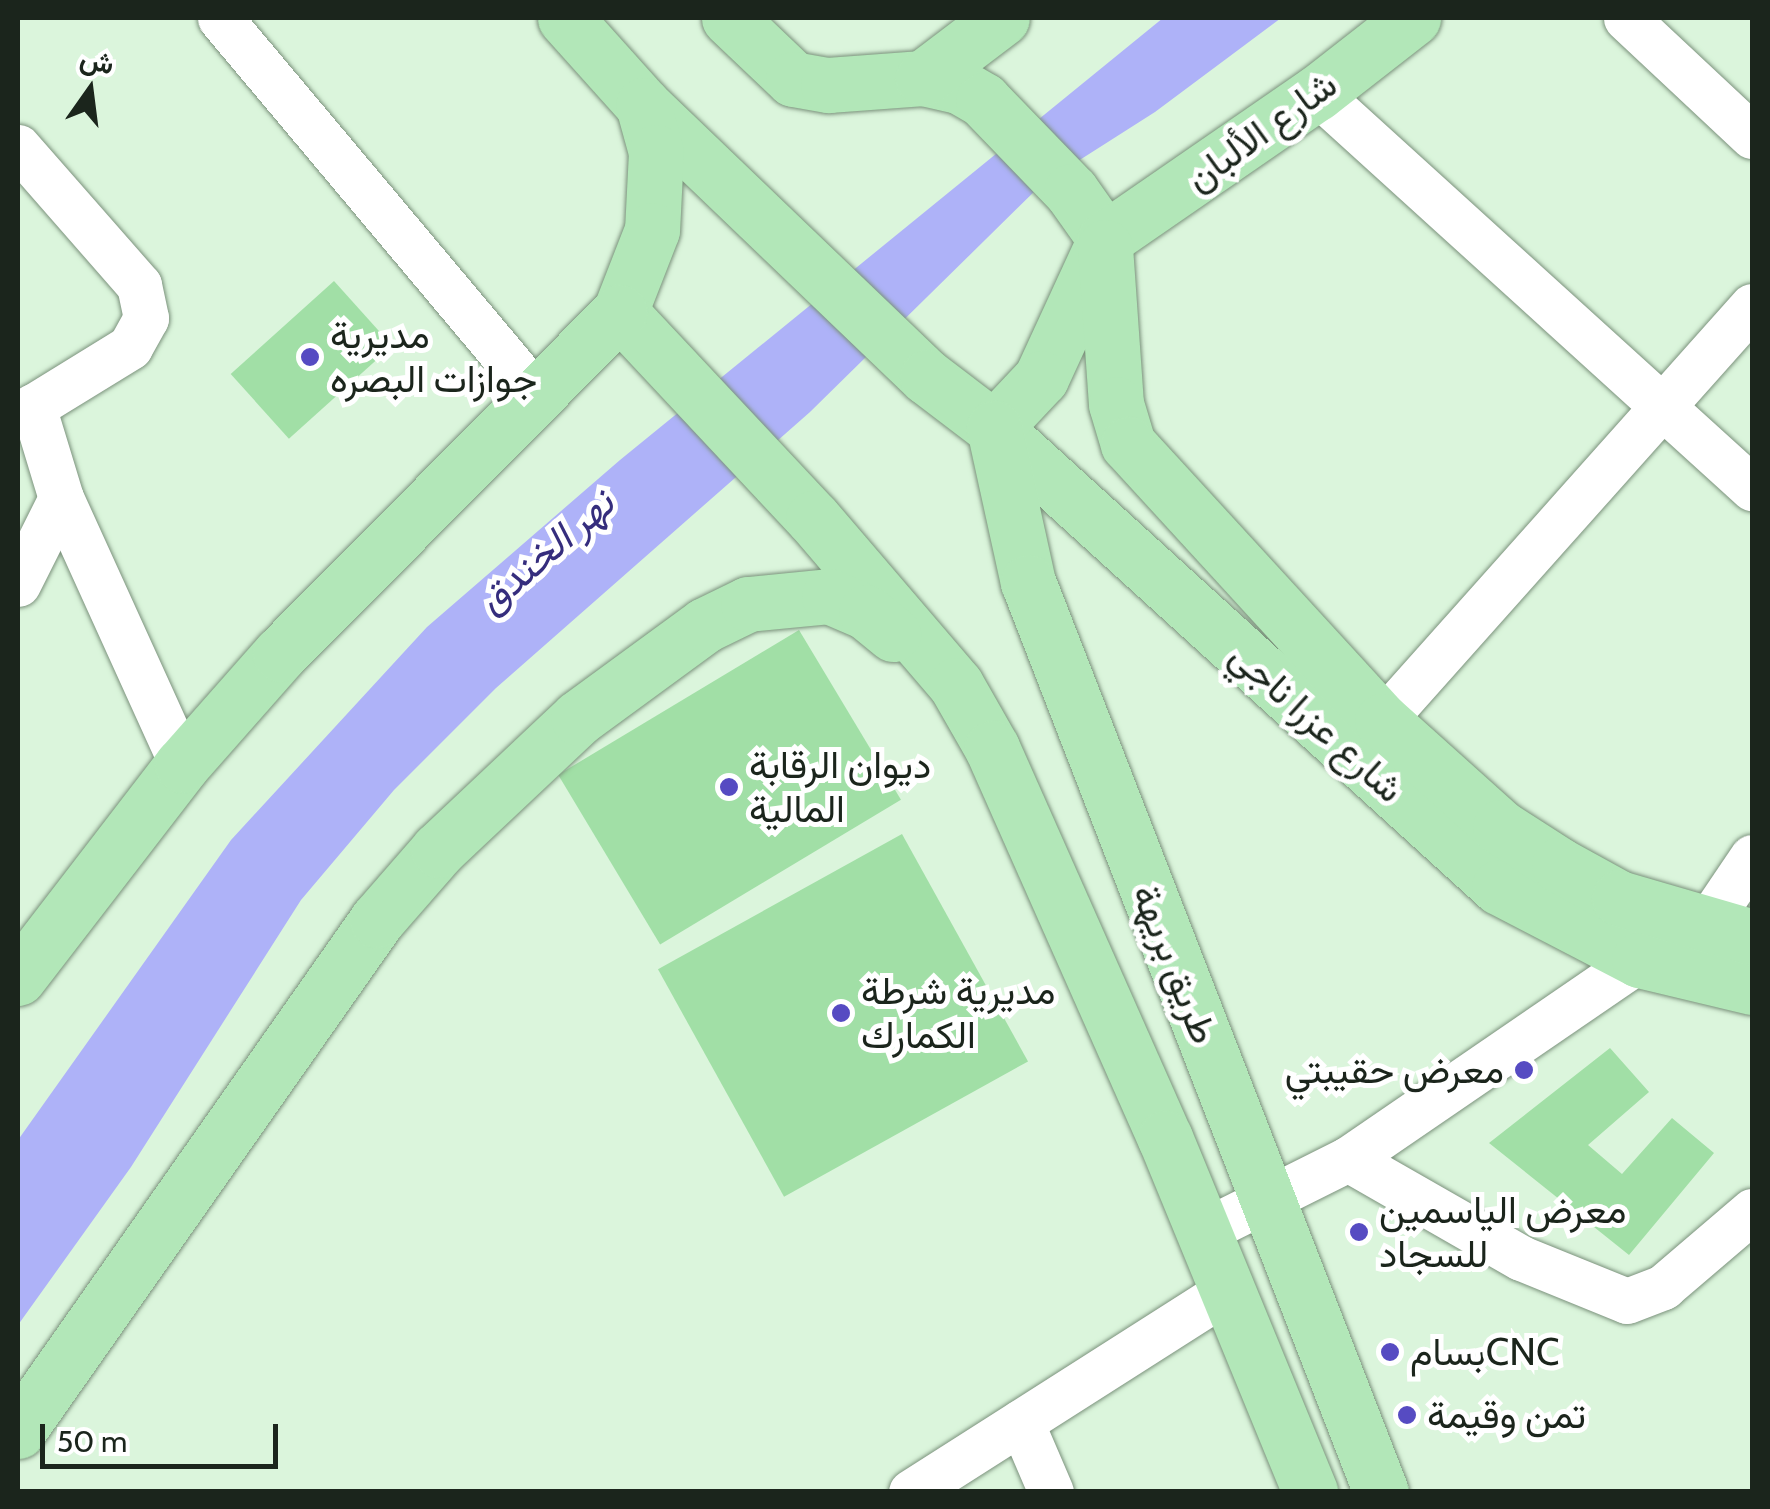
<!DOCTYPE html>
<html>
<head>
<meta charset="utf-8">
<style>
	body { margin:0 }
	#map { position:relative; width:1770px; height:1509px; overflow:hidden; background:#dbf5dc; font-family:Cabin,Vazirmatn,sans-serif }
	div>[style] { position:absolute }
	.water>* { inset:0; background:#aeb2f8 }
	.building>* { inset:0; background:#a1dfa6; transform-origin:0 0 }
	.roads { filter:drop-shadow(0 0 2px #7b927c) drop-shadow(0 0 2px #7b927c) }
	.minor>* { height:45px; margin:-22.5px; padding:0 22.5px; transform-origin:22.5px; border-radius:22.5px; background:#fff }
	.major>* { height:55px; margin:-27.5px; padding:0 27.5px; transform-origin:27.5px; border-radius:27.5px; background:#b2e7b8 }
	.dots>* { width:28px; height:28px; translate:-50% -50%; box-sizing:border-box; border:5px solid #fff; border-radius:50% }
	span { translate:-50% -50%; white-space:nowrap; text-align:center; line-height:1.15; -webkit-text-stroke:10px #fff; paint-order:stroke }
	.street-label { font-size:38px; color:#1b251c }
	.poi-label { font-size:38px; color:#1b251c }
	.left { translate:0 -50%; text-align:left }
	.right { translate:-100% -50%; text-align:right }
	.water-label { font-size:40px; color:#352d7d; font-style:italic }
	.frame { position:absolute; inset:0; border:20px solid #1b251c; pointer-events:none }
	.north { position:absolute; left:40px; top:40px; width:100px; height:100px; -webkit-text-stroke:8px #fff; paint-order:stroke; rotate:14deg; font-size:28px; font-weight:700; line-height:40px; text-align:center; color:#1b251c }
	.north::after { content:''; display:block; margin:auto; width:35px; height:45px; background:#1b251c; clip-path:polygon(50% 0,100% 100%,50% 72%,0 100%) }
	.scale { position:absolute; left:40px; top:1424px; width:238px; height:45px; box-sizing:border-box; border:5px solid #1b251c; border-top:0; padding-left:12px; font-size:30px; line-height:35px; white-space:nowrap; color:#1b251c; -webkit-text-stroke:8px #fff; paint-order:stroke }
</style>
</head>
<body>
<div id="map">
	<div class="water">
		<div style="clip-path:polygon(1163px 18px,1281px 18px,1155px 112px,1042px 184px,810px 412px,496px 688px,394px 790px,301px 900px,131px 1167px,18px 1325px,18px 1140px,231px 840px,427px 627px,620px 460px)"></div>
	</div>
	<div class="building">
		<div style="left:334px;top:281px;width:87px;height:139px;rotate:48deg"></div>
		<div style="left:799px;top:630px;width:198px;height:281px;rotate:59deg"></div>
		<div style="left:902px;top:834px;width:260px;height:279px;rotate:61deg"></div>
		<div style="clip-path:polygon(1610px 1048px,1649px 1092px,1588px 1145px,1622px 1174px,1672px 1118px,1714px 1153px,1629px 1255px,1489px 1143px)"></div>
	</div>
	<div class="roads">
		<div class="minor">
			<div style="left:220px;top:18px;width:495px;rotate:50deg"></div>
			<div style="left:1626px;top:18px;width:173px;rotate:43.1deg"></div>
			<div style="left:1317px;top:93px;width:588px;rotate:42.24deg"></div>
			<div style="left:18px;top:147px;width:184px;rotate:48.8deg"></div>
			<div style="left:139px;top:285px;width:34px;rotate:78deg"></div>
			<div style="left:146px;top:318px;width:33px;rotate:119deg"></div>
			<div style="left:130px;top:347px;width:132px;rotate:148.4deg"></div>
			<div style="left:33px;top:406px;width:96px;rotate:73.1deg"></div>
			<div style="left:61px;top:498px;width:293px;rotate:65.6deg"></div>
			<div style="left:18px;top:584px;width:96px;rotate:-63.4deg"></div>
			<div style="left:1382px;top:721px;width:556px;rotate:-48.28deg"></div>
			<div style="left:1706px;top:925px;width:82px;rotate:-55.9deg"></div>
			<div style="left:1348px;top:1159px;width:199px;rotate:29.8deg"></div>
			<div style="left:1521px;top:1258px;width:114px;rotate:22.1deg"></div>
			<div style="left:1627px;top:1301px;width:39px;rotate:-21deg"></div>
			<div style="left:1663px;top:1287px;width:117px;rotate:-40.5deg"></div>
			<div style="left:1202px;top:1232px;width:163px;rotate:-26.6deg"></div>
			<div style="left:1348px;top:1159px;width:353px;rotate:-34.4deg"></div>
			<div style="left:1021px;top:1422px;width:76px;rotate:66.8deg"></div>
			<div style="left:911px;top:1492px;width:375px;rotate:-32.5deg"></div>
		</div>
		<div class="major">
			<div style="left:565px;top:18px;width:117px;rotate:48.1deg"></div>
			<div style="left:643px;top:105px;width:393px;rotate:43.8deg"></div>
			<div style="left:927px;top:377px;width:84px;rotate:37.3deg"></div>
			<div style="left:994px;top:428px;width:682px;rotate:42.27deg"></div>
			<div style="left:1499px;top:887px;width:158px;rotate:27.5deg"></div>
			<div style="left:1639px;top:960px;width:116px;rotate:13.4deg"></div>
			<div style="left:729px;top:18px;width:88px;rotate:43.6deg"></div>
			<div style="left:793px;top:79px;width:36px;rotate:10deg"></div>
			<div style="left:828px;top:85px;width:95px;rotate:-4.2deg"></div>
			<div style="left:923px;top:78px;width:37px;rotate:13deg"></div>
			<div style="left:959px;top:86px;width:28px;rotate:30deg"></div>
			<div style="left:983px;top:100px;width:127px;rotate:46deg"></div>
			<div style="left:1071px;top:191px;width:59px;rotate:54.7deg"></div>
			<div style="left:923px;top:78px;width:99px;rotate:-37.2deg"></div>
			<div style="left:643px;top:105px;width:49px;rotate:74.5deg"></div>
			<div style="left:656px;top:152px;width:78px;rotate:92.9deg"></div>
			<div style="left:652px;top:230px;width:88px;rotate:111.3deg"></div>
			<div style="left:620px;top:312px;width:282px;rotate:46.9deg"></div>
			<div style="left:813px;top:518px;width:220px;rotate:49.4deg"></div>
			<div style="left:956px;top:685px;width:73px;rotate:60.3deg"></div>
			<div style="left:992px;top:748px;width:427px;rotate:66.1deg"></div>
			<div style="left:1165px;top:1138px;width:383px;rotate:67.7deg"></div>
			<div style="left:1105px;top:239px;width:153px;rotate:114.7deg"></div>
			<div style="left:1041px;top:378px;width:69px;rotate:133.2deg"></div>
			<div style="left:994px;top:428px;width:158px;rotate:77.6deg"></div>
			<div style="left:1028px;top:582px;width:976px;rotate:68.8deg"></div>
			<div style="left:1105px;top:239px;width:257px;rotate:-34.6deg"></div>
			<div style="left:1317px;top:93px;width:122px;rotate:-38deg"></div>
			<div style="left:1105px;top:247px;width:157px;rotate:86deg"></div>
			<div style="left:1116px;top:404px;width:42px;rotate:73.3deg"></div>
			<div style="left:1128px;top:444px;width:376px;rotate:47.5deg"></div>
			<div style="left:1382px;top:721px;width:159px;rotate:41.9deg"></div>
			<div style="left:1500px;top:827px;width:70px;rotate:32.8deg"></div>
			<div style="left:1559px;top:865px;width:68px;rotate:28.8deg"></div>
			<div style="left:1619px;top:898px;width:139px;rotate:16.3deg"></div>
			<div style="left:18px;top:978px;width:269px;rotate:-52.4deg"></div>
			<div style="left:182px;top:765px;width:148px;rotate:-48.6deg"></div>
			<div style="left:280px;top:654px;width:482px;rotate:-45.2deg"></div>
			<div style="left:18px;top:1431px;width:625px;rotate:-54.91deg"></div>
			<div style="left:377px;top:920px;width:93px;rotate:-48.9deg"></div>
			<div style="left:438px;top:850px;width:192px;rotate:-43.3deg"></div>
			<div style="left:578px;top:718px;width:157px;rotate:-36.2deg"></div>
			<div style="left:705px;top:625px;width:48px;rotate:-26deg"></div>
			<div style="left:748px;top:604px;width:81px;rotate:-5.6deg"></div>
			<div style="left:829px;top:596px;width:40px;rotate:23.4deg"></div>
			<div style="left:866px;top:612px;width:35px;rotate:39deg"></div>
		</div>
	</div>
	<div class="dots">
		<div style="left:310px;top:357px;background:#564bc2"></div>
		<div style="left:729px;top:787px;background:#564bc2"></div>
		<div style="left:841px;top:1013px;background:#564bc2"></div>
		<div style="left:1524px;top:1070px;background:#564bc2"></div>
		<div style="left:1359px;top:1232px;background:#564bc2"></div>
		<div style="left:1390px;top:1352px;background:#564bc2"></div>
		<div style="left:1407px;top:1415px;background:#564bc2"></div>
	</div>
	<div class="street-label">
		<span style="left:1261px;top:131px;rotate:-36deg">شارع الألبان</span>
		<span style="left:1317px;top:722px;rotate:42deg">شارع عزرا ناجي</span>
		<span style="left:1175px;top:964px;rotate:68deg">طريق بريهة</span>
	</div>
	<div class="poi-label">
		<span class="left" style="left:330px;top:357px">مديرية<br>جوازات البصره</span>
		<span class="left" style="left:749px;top:787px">ديوان الرقابة<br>المالية</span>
		<span class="left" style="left:861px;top:1013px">مديرية شرطة<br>الكمارك</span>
		<span class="right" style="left:1504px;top:1070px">معرض حقيبتي</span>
		<span class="left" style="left:1379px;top:1232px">معرض الياسمين<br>للسجاد</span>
		<span class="left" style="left:1410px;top:1352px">بسامCNC</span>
		<span class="left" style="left:1427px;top:1415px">تمن وقيمة</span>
	</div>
	<div class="water-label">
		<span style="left:545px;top:551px;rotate:-41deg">نهر الخندق</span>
	</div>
	<div class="frame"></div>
	<div class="north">ش</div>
	<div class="scale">50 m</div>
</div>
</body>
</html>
